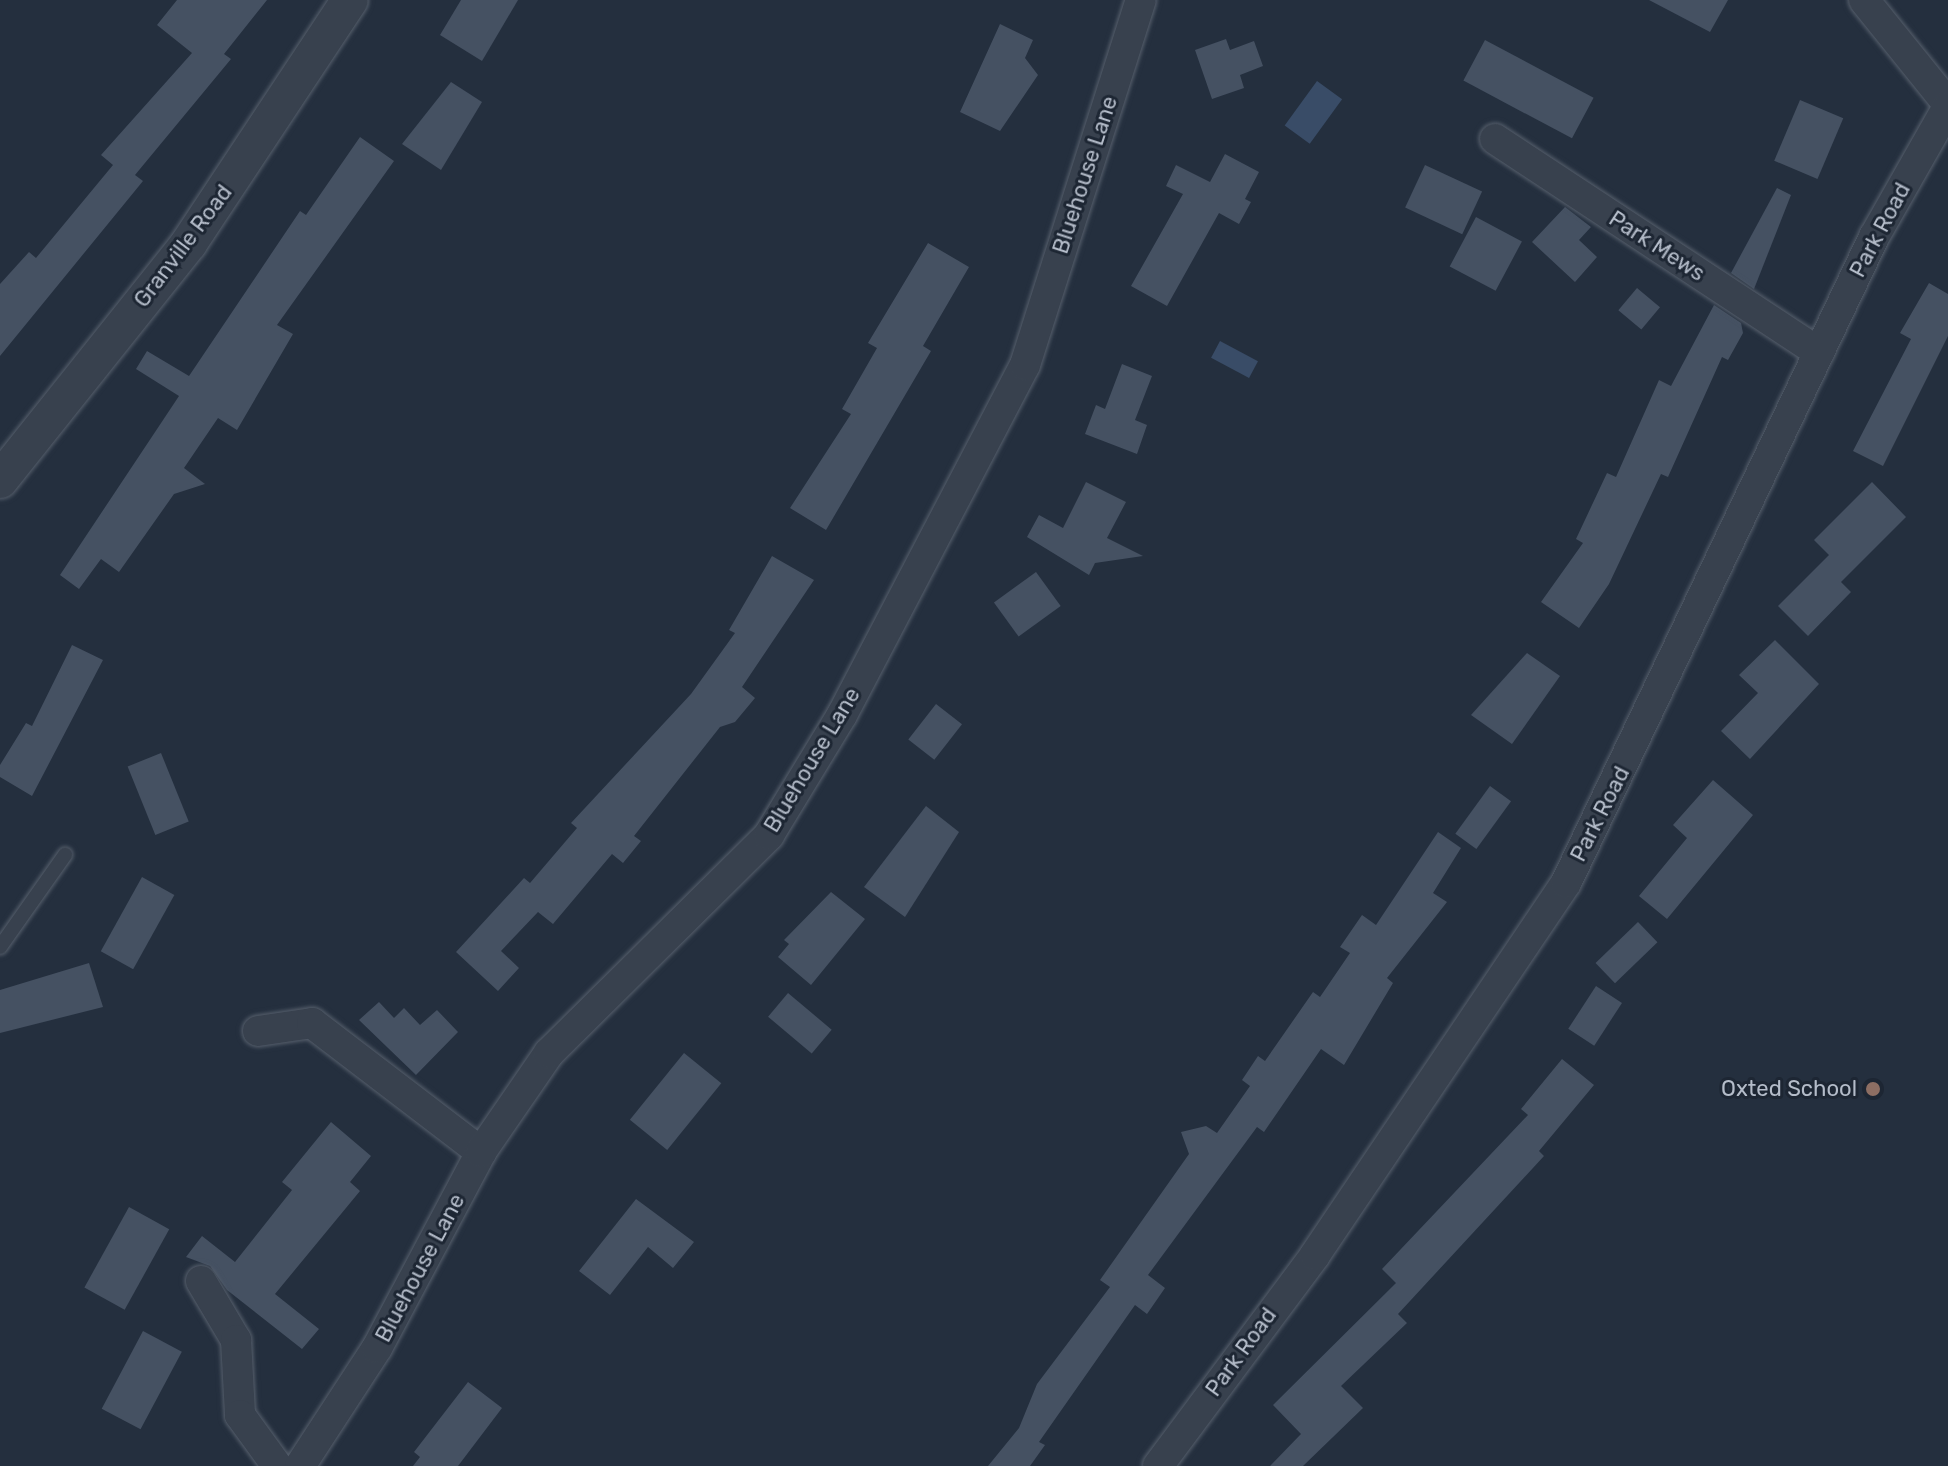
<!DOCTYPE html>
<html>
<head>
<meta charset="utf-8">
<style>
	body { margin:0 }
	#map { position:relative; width:1948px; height:1466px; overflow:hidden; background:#242f3e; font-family:Rubik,sans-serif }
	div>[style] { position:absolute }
	.water>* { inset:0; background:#394c67; transform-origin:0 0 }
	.building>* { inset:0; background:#455162; transform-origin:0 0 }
	.roads { filter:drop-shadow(0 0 2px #565f6c) drop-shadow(0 0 2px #565f6c) }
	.service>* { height:14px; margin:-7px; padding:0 7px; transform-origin:7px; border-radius:7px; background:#38414e }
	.minor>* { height:30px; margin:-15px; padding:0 15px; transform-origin:15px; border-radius:15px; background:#38414e }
	.tertiary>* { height:36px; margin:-18px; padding:0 18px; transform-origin:18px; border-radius:18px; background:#38414e }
	.dots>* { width:22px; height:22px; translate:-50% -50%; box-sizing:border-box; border:4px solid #1d2633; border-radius:50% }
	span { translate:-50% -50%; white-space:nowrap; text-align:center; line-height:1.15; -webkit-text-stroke:6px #1d2633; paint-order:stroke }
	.street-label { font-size:22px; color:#b4bcc9 }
	.poi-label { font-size:22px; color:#b4bcc9 }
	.right { translate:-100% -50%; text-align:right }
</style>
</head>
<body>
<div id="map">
	<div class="water">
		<div style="left:1317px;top:81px;width:31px;height:55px;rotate:36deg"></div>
		<div style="left:1220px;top:341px;width:43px;height:19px;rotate:28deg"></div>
	</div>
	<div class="building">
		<div style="clip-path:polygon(177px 0,267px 0,224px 54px,231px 59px,135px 175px,143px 181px,0 356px,0 284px,29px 252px,36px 258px,113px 165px,101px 155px,192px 53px,157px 25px)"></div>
		<div style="clip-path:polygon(461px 0,518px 0,482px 61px,440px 35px)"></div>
		<div style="clip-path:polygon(1649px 0,1728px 0,1710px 32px)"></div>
		<div style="clip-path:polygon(1000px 24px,1033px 40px,1025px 58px,1038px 75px,1000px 131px,960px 112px)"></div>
		<div style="clip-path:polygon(1226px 39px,1230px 50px,1254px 41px,1263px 66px,1240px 75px,1244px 88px,1212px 99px,1195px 50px)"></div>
		<div style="left:1485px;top:40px;width:123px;height:46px;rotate:28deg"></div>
		<div style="clip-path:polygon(451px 82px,482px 102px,441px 170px,402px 144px)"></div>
		<div style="left:1800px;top:100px;width:47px;height:66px;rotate:23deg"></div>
		<div style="clip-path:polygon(360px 137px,394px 161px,277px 325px,293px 334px,237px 430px,218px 418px,184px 468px,205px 484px,174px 494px,119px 572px,101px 559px,79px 589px,60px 575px,179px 396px,136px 369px,147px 351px,189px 376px,300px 211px,306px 215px)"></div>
		<div style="clip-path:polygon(1225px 154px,1259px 172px,1245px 199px,1251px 202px,1239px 224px,1219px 213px,1167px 306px,1131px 286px,1183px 194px,1166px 186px,1176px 165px,1210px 182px)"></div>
		<div style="left:1425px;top:165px;width:63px;height:47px;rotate:25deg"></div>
		<div style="clip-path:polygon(1777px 188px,1791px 195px,1754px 289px,1731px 273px)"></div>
		<div style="clip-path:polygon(1565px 207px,1591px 227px,1579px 240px,1597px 257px,1575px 282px,1532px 242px)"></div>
		<div style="left:1476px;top:217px;width:52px;height:56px;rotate:28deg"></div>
		<div style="clip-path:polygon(928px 243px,969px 267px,923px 346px,931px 351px,826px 530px,790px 508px,851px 414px,842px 409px,877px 348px,868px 343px)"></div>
		<div style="clip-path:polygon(1929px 283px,1948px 294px,1948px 336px,1883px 466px,1853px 451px,1911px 339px,1900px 333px)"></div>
		<div style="left:1637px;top:288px;width:30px;height:29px;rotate:40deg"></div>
		<div style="clip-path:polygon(1714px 305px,1741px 323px,1743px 333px,1728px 360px,1722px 357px,1668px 477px,1661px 474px,1609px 584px,1579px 628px,1541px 602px,1583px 543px,1576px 539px,1607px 473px,1616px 477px,1659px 380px,1671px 386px)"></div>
		<div style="clip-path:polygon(1122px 364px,1152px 376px,1135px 420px,1147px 425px,1137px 454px,1085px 434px,1096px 405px,1105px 409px)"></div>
		<div style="clip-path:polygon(1086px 482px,1126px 502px,1107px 538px,1143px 556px,1095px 563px,1089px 575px,1027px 537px,1039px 515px,1063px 528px)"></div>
		<div style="clip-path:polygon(1872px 482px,1906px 517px,1841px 582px,1851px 592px,1808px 636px,1778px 606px,1829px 555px,1814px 540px)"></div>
		<div style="clip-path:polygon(772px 556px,814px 580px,742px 687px,755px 698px,735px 722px,720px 727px,634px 836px,641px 841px,623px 863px,612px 854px,553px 924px,538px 912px,501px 951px,519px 968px,498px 991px,456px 952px,524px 878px,530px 883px,577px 828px,571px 823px,691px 694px,735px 633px,729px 630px)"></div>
		<div style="left:1036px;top:572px;width:42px;height:52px;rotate:54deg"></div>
		<div style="clip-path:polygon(1775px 640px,1819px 684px,1750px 759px,1721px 731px,1758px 693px,1739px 675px)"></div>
		<div style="clip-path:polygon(72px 645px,103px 660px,32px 796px,0 777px,0 765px,26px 723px,32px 726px)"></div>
		<div style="clip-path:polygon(1527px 653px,1560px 676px,1512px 744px,1471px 715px)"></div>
		<div style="left:936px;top:704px;width:33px;height:45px;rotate:38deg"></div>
		<div style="left:161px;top:753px;width:74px;height:36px;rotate:68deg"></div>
		<div style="clip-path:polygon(1713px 780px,1753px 815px,1667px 919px,1639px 896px,1687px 838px,1673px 825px)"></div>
		<div style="left:1490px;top:786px;width:26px;height:59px;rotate:36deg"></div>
		<div style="clip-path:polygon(926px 806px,959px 832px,905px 917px,864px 887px)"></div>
		<div style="clip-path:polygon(1438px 832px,1461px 848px,1433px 893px,1447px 902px,1387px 978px,1393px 983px,1344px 1065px,1321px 1049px,1264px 1132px,1257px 1127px,1148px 1275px,1165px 1288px,1147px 1314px,1135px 1305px,1039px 1442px,1045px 1445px,1030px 1466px,988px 1466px,1019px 1428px,1037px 1384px,1110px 1287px,1100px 1280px,1189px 1154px,1181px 1132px,1206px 1126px,1217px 1133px,1250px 1086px,1242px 1080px,1258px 1056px,1265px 1061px,1313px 992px,1320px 997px,1350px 953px,1340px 947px,1362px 915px,1376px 925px)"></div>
		<div style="left:142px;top:877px;width:37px;height:85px;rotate:29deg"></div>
		<div style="clip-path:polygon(831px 892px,865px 919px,811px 985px,778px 957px,789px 944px,784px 940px)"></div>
		<div style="left:1638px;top:922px;width:28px;height:59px;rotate:46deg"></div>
		<div style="clip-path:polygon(89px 963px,103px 1007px,0 1033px,0 990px)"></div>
		<div style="left:1596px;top:986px;width:31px;height:51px;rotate:33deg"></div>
		<div style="left:788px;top:993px;width:57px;height:31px;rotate:40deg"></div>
		<div style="clip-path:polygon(379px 1002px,394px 1018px,404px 1008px,420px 1025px,437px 1010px,458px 1032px,416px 1075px,359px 1020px)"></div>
		<div style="left:684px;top:1053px;width:48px;height:86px;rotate:39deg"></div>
		<div style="clip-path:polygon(1562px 1059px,1594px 1085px,1539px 1151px,1544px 1156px,1398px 1314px,1407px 1323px,1341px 1386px,1363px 1408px,1303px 1466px,1270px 1466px,1301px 1434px,1273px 1405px,1396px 1283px,1382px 1269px,1528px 1115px,1521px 1109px)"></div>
		<div style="clip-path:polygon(331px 1122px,371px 1156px,350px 1182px,360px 1191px,275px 1294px,319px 1329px,302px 1349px,227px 1290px,210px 1266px,186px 1257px,202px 1236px,235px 1262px,292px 1190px,282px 1182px)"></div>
		<div style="clip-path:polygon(636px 1199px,694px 1242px,673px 1268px,648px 1247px,610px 1295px,579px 1271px)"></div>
		<div style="left:129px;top:1207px;width:46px;height:92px;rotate:29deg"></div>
		<div style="left:143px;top:1331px;width:44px;height:88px;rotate:28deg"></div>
		<div style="clip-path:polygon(468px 1382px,502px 1408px,458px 1466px,413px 1466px,420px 1457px,414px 1452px)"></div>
	</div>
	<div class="roads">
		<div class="service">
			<div style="left:0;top:947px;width:113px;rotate:-54.8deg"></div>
		</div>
		<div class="minor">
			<div style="left:1864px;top:0;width:134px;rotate:51.1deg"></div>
			<div style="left:1495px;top:139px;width:388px;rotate:33.4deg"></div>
			<div style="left:258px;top:1031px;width:55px;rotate:-8.4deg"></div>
			<div style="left:312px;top:1023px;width:213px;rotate:37.4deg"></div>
			<div style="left:201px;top:1281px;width:69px;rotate:59.3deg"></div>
			<div style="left:236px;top:1340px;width:75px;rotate:86.9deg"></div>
			<div style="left:240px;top:1415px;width:63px;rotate:54deg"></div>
			<div style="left:300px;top:1466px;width:141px;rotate:-56.9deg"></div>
			<div style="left:377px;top:1348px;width:222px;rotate:-62deg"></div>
			<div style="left:481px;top:1152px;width:120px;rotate:-55.5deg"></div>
			<div style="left:549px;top:1053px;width:310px;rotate:-44.7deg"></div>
			<div style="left:769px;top:835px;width:140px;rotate:-58.7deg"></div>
			<div style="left:842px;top:715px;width:395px;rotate:-62.4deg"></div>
			<div style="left:1025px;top:365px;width:383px;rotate:-72.4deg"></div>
			<div style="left:1158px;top:1466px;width:263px;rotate:-53.3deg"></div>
			<div style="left:1315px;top:1255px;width:449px;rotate:-56deg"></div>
			<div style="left:1566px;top:883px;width:716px;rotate:-64.51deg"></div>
			<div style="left:1874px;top:237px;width:150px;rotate:-60.4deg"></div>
		</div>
		<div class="tertiary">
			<div style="left:0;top:480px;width:303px;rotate:-51.4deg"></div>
			<div style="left:189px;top:243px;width:291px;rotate:-56.5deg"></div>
		</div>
	</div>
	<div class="dots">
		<div style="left:1873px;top:1089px;background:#8d6e63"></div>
	</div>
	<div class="street-label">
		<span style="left:1085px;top:175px;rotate:-72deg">Bluehouse Lane</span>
		<span style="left:1880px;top:230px;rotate:-62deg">Park Road</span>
		<span style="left:183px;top:246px;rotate:-53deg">Granville Road</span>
		<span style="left:1657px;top:246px;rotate:33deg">Park Mews</span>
		<span style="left:812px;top:760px;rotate:-59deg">Bluehouse Lane</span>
		<span style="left:1600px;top:814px;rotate:-63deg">Park Road</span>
		<span style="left:420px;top:1268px;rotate:-62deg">Bluehouse Lane</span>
		<span style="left:1241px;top:1352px;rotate:-54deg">Park Road</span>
	</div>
	<div class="poi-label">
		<span class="right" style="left:1857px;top:1089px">Oxted School</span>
	</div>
</div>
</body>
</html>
